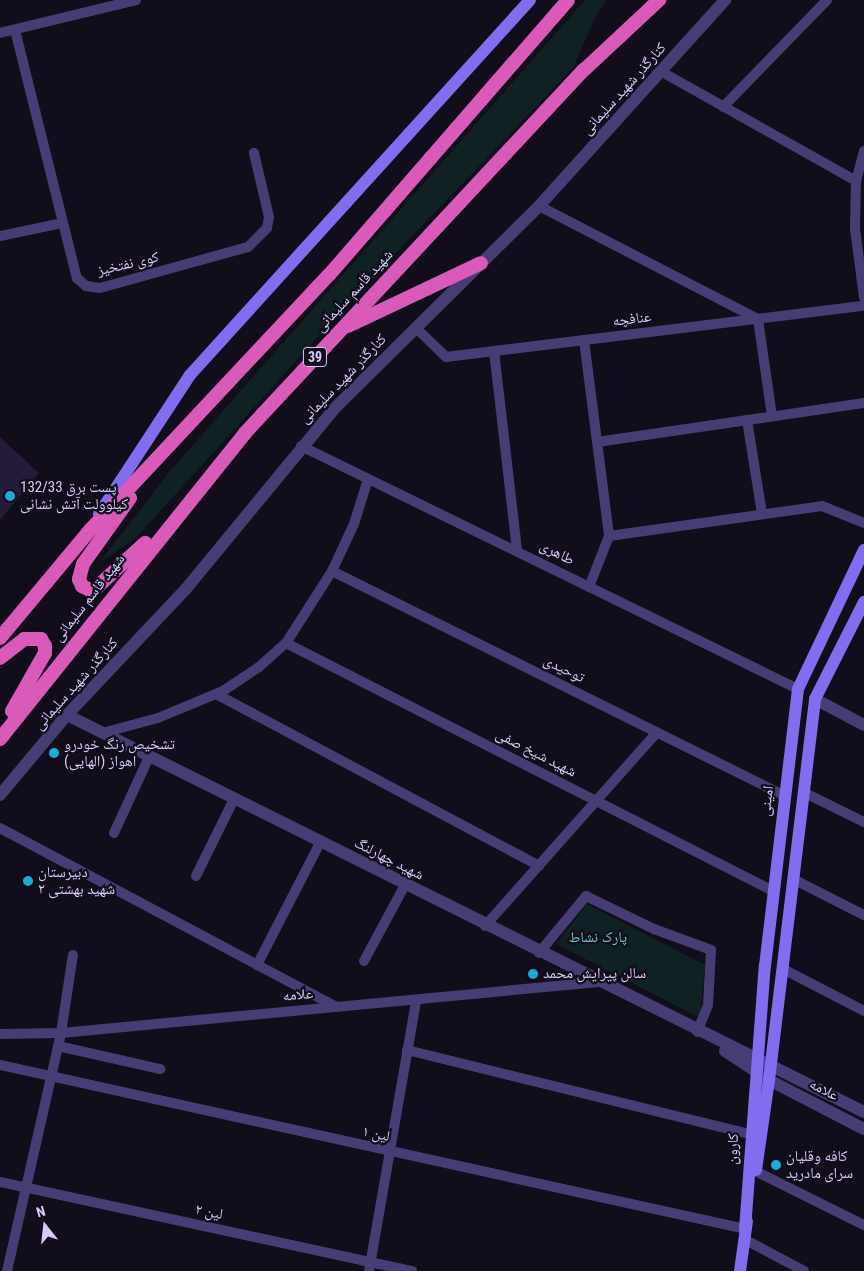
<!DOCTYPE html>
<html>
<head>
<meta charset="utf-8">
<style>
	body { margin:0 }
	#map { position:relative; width:864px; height:1271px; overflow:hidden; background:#110d1a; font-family:"Roboto Condensed","Noto Naskh Arabic",sans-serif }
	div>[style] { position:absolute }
	.green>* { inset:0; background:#102123 }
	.building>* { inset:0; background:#251b39 }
	.minor>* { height:10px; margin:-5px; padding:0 5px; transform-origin:5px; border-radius:5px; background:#463d74 }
	.tertiary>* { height:12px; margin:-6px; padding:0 6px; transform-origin:6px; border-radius:6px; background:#463d74 }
	.secondary>* { height:12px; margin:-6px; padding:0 6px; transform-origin:6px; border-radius:6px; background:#816dee }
	.trunk>* { height:14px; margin:-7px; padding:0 7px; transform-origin:7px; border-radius:7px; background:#da5aba }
	.dots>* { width:14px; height:14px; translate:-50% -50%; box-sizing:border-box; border:2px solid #110d1a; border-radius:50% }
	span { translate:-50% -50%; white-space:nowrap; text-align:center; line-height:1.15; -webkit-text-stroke:4.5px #110d1a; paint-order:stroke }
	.shield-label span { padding:1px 4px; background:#110d1a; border:1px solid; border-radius:4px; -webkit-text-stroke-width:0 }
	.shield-label { font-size:14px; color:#d7cbf9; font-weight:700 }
	.street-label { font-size:15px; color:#d7cbf9 }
	.poi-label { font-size:15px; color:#d7cbf9 }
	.left { translate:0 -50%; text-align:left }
	.park-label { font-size:15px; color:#61cfc2 }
	.north { position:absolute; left:20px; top:1201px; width:50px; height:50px; -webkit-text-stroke:4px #110d1a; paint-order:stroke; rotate:344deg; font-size:14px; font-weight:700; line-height:20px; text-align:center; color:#d7cbf9 }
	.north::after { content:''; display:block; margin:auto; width:18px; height:22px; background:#d7cbf9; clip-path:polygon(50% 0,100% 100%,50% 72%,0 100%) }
</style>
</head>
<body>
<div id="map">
	<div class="green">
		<div style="clip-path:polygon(585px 0,606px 0,593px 22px,574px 67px,352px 299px,136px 538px,99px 563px,170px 471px)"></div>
		<div style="clip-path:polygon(587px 904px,705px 965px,700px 1018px,556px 944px)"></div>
	</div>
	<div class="building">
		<div style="clip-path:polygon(0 437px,39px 473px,0 520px)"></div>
	</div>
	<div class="minor">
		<div style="left:15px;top:30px;width:256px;rotate:76deg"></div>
		<div style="left:77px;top:278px;width:12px;rotate:42deg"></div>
		<div style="left:86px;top:286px;width:14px;rotate:8deg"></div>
		<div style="left:100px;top:288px;width:154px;rotate:-15.5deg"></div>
		<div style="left:248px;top:247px;width:27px;rotate:-45deg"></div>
		<div style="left:267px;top:228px;width:11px;rotate:-80deg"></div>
		<div style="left:269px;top:217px;width:66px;rotate:-103.2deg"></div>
		<div style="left:0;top:33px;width:140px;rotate:-13.6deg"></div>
		<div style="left:662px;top:72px;width:223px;rotate:29.3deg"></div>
		<div style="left:723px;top:107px;width:149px;rotate:-45.8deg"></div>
		<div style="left:864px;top:151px;width:31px;rotate:105deg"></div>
		<div style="left:856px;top:181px;width:48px;rotate:91.2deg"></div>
		<div style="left:855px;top:229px;width:69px;rotate:82.5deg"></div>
		<div style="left:539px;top:206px;width:246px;rotate:27.3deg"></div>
		<div style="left:0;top:236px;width:63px;rotate:-11.8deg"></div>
		<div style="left:758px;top:319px;width:98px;rotate:81.8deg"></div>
		<div style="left:416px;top:328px;width:42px;rotate:44deg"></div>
		<div style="left:446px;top:357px;width:421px;rotate:-7deg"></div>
		<div style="left:584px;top:340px;width:198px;rotate:82.7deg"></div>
		<div style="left:609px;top:536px;width:55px;rotate:111.4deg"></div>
		<div style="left:494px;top:351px;width:201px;rotate:83.4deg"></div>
		<div style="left:747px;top:420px;width:95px;rotate:80.9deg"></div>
		<div style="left:597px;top:442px;width:270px;rotate:-8.3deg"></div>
		<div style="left:301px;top:446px;width:553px;rotate:26.06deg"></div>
		<div style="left:609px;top:536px;width:215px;rotate:-8deg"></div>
		<div style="left:822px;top:506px;width:45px;rotate:22deg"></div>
		<div style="left:332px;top:571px;width:504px;rotate:26.41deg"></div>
		<div style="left:286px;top:643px;width:547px;rotate:26.99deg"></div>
		<div style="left:216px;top:694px;width:366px;rotate:28deg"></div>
		<div style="left:102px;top:733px;width:58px;rotate:-15deg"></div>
		<div style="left:158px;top:718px;width:70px;rotate:-22.6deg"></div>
		<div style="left:223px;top:691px;width:43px;rotate:-33.7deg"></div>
		<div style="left:259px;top:667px;width:36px;rotate:-42deg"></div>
		<div style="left:286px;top:643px;width:85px;rotate:-57.4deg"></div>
		<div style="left:332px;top:571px;width:52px;rotate:-64.9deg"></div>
		<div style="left:354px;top:524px;width:47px;rotate:-72.7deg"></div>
		<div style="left:803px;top:792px;width:68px;rotate:26.2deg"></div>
		<div style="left:0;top:828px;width:381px;rotate:28deg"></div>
		<div style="left:114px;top:833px;width:84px;rotate:-65.3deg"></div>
		<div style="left:196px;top:876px;width:86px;rotate:-63.7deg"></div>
		<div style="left:793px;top:879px;width:80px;rotate:26.9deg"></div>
		<div style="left:485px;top:926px;width:259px;rotate:-48.4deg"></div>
		<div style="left:539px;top:953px;width:74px;rotate:-50.5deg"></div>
		<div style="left:586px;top:896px;width:76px;rotate:25.9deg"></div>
		<div style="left:654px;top:929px;width:61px;rotate:20.2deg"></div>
		<div style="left:711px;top:950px;width:55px;rotate:93.1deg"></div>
		<div style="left:708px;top:1005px;width:29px;rotate:112deg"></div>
		<div style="left:364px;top:961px;width:86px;rotate:-61.7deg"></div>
		<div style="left:257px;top:965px;width:137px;rotate:-62.7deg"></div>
		<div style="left:783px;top:969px;width:91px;rotate:27.4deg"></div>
		<div style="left:0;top:1034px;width:61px;rotate:-0.9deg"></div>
		<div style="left:61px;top:1033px;width:540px;rotate:-5.42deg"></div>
		<div style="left:58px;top:1046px;width:105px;rotate:12.7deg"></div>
		<div style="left:407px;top:1050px;width:353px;rotate:13.8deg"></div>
		<div style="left:0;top:1065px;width:763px;rotate:12.41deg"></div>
		<div style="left:749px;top:1168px;width:128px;rotate:26.4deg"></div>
		<div style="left:0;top:1182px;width:422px;rotate:12.2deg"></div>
		<div style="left:744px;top:1239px;width:68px;rotate:28.1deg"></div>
		<div style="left:7px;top:1271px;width:244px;rotate:-77.2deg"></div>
		<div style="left:61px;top:1033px;width:79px;rotate:-81.3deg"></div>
		<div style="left:369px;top:1271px;width:274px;rotate:-80.1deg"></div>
	</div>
	<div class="tertiary">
		<div style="left:815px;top:699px;width:55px;rotate:28deg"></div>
		<div style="left:67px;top:715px;width:890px;rotate:26.48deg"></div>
		<div style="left:0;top:795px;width:104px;rotate:-50.1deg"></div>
		<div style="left:67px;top:715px;width:172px;rotate:-46.7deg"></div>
		<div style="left:185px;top:590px;width:234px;rotate:-50.5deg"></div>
		<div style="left:334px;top:409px;width:289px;rotate:-44.7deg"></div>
		<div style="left:539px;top:206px;width:278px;rotate:-47.9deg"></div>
		<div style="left:725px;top:1051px;width:53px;rotate:33.4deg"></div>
		<div style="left:769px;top:1080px;width:107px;rotate:27.3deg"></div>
	</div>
	<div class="secondary">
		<div style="left:99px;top:514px;width:166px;rotate:-56.8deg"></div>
		<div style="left:190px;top:375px;width:506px;rotate:-47.8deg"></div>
		<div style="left:756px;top:1170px;width:91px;rotate:-81.8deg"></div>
		<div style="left:769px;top:1080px;width:384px;rotate:-83.1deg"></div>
		<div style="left:815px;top:699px;width:109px;rotate:-63.2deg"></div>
		<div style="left:745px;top:1229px;width:264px;rotate:-85.7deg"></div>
		<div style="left:765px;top:966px;width:279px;rotate:-83.2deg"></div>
		<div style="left:798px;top:689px;width:154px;rotate:-64.6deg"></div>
		<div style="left:740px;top:1271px;width:50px;rotate:-82deg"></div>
	</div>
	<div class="trunk">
		<div style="left:348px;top:326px;width:147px;rotate:-25.3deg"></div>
		<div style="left:130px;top:498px;width:81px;rotate:125.5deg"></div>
		<div style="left:83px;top:564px;width:16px;rotate:105deg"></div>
		<div style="left:79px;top:579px;width:8px;rotate:67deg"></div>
		<div style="left:82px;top:586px;width:9px;rotate:27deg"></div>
		<div style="left:90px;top:590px;width:6px;rotate:-18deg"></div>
		<div style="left:96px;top:588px;width:67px;rotate:-42.6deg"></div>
		<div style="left:0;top:638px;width:141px;rotate:-50.2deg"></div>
		<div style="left:90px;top:530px;width:349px;rotate:-46.9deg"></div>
		<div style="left:329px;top:275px;width:364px;rotate:-49deg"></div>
		<div style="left:0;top:658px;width:31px;rotate:-38deg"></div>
		<div style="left:24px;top:639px;width:17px"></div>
		<div style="left:41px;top:639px;width:8px;rotate:60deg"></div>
		<div style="left:45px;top:646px;width:7px;rotate:90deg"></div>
		<div style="left:45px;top:653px;width:67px;rotate:119.6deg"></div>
		<div style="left:0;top:739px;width:392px;rotate:-51.3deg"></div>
		<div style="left:245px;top:433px;width:497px;rotate:-47deg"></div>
		<div style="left:584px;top:70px;width:103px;rotate:-43deg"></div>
	</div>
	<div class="dots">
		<div style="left:10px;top:496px;background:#19acd7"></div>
		<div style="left:54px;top:753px;background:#19acd7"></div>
		<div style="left:28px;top:881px;background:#19acd7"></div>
		<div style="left:533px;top:974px;background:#19acd7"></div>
		<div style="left:776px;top:1165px;background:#19acd7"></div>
	</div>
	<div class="shield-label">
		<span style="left:315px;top:357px">39</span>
	</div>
	<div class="street-label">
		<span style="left:624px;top:89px;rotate:-48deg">کنارگذر شهید سلیمانی</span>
		<span style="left:128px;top:264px;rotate:-13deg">کوی نفتخیز</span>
		<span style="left:354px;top:291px;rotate:-47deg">شهید قاسم سلیمانی</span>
		<span style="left:632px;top:319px;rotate:-7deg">عنافچه</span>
		<span style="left:343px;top:379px;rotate:-46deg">کنارگذر شهید سلیمانی</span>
		<span style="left:557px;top:553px;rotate:27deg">طاهری</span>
		<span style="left:89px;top:598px;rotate:-52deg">شهید قاسم سلیمانی</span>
		<span style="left:564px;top:669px;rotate:26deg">توحیدی</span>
		<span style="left:76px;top:684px;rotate:-48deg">کنارگذر شهید سلیمانی</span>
		<span style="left:536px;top:753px;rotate:27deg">شهید شیخ صفی</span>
		<span style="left:767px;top:801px;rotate:-83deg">امینی</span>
		<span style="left:389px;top:859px;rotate:27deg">شهید چهارلنگ</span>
		<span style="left:298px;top:995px;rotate:-5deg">علامه</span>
		<span style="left:824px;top:1090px;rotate:27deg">علامه</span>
		<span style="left:376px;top:1134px;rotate:12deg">لین ۱</span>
		<span style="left:733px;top:1149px;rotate:-87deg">کارون</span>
		<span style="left:209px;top:1212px;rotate:12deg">لین ۲</span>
	</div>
	<div class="poi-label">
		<span class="left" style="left:20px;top:496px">پست برق 132/33<br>کیلوولت آتش نشانی</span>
		<span class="left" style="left:64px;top:753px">تشخیص رنگ خودرو<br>اهواز (الهایی)</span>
		<span class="left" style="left:38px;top:881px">دبیرستان<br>شهید بهشتی ۲</span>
		<span class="left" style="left:543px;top:974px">سالن پیرایش محمد</span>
		<span class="left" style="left:786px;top:1165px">کافه وقلیان<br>سرای مادرید</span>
	</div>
	<div class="park-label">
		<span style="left:598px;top:938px">پارک نشاط</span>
	</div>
	<div class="north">N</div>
</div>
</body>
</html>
